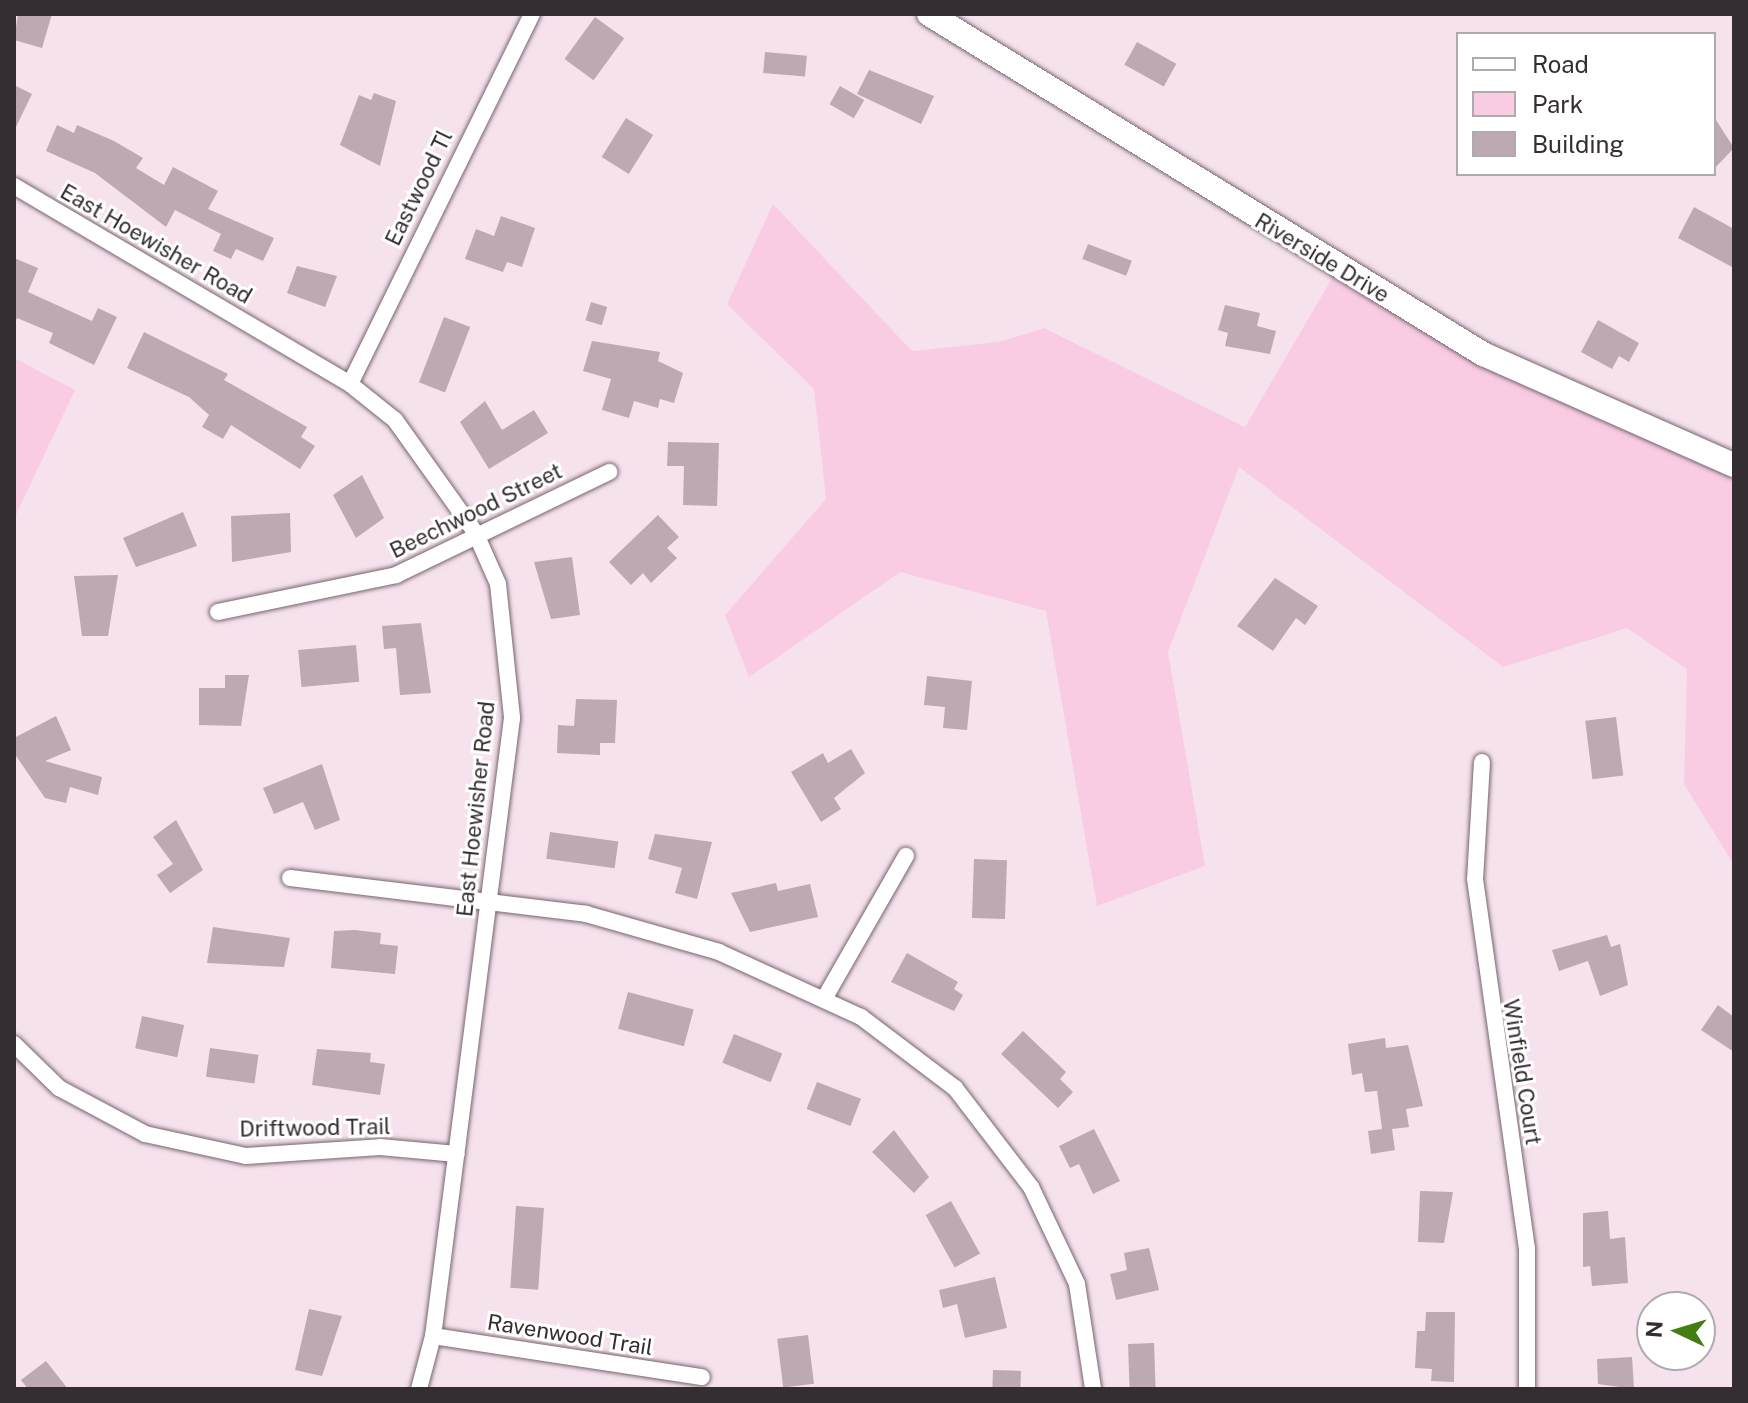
<!DOCTYPE html>
<html>
<head>
<meta charset="utf-8">
<style>
	body { margin:0 }
	#map { position:relative; width:1748px; height:1403px; overflow:hidden; background:#f6e2ed; font-family:"Public Sans",sans-serif }
	div>[style] { position:absolute }
	.green>* { inset:0; background:#f9cce4 }
	.building>* { inset:0; background:#bca9b3; transform-origin:0 0 }
	.roads { filter:drop-shadow(0 0 2px #76656e) drop-shadow(0 0 2px #76656e) }
	.street>* { height:16px; margin:-8px; padding:0 8px; transform-origin:8px; border-radius:8px; background:#fff }
	.secondary>* { height:24px; margin:-12px; padding:0 12px; transform-origin:12px; border-radius:12px; background:#fff }
	span { translate:-50% -50%; white-space:nowrap; text-align:center; line-height:1.15; -webkit-text-stroke:6px #fff; paint-order:stroke }
	.street-label { font-size:22px; color:#342d31 }
	.frame { position:absolute; inset:0; border:16px solid #342d31; pointer-events:none }
	.legend { position:absolute; left:1456px; top:32px; width:260px; height:144px; box-sizing:border-box; background:#fff; border:2px solid #aeabad; margin:0; padding:10px 14px; list-style:none; font-size:24px; color:#342d31 }
	.legend li { display:flex; align-items:center; gap:16px; height:40px }
	.legend b { width:40px; border:2px solid #aeabad }
	.north { position:absolute; left:1636px; top:1291px; width:80px; height:80px; box-sizing:border-box; background:#fff; border:2px solid #aeabad; border-radius:50%; rotate:274deg; font-size:22px; font-weight:700; line-height:32px; text-align:center; color:#342d31 }
	.north::after { content:''; display:block; margin:auto; width:28px; height:36px; background:#457d15; clip-path:polygon(50% 0,100% 100%,50% 72%,0 100%) }
</style>
</head>
<body>
<div id="map">
	<div class="green">
		<div style="clip-path:polygon(773px 204px,912px 351px,999px 342px,1044px 328px,1245px 427px,1338px 268px,1483px 354px,1734px 465px,1734px 865px,1684px 784px,1687px 669px,1627px 628px,1503px 667px,1239px 467px,1168px 652px,1205px 866px,1097px 906px,1046px 611px,900px 572px,749px 677px,725px 615px,826px 499px,814px 389px,727px 304px)"></div>
		<div style="clip-path:polygon(14px 358px,75px 390px,14px 519px)"></div>
	</div>
	<div class="building">
		<div style="clip-path:polygon(18px 14px,52px 14px,42px 48px,14px 40px)"></div>
		<div style="left:595px;top:17px;width:36px;height:52px;rotate:36deg"></div>
		<div style="left:1137px;top:42px;width:45px;height:26px;rotate:29deg"></div>
		<div style="left:765px;top:52px;width:42px;height:21px;rotate:5deg"></div>
		<div style="clip-path:polygon(869px 70px,934px 96px,921px 124px,857px 94px)"></div>
		<div style="clip-path:polygon(14px 85px,32px 94px,14px 131px)"></div>
		<div style="left:840px;top:86px;width:28px;height:21px;rotate:30deg"></div>
		<div style="clip-path:polygon(374px 93px,396px 101px,380px 166px,340px 145px,359px 95px,371px 100px)"></div>
		<div style="clip-path:polygon(1714px 117px,1734px 148px,1714px 169px)"></div>
		<div style="left:626px;top:118px;width:32px;height:46px;rotate:32deg"></div>
		<div style="clip-path:polygon(57px 125px,74px 133px,77px 125px,114px 141px,143px 158px,136px 168px,164px 185px,173px 167px,218px 191px,208px 209px,274px 238px,263px 261px,236px 249px,231px 259px,213px 251px,221px 234px,175px 210px,166px 227px,95px 173px,46px 151px)"></div>
		<div style="clip-path:polygon(1694px 207px,1734px 229px,1734px 268px,1678px 238px)"></div>
		<div style="clip-path:polygon(501px 216px,535px 228px,522px 267px,507px 262px,503px 272px,465px 259px,476px 229px,494px 236px)"></div>
		<div style="left:1088px;top:244px;width:47px;height:16px;rotate:21deg"></div>
		<div style="clip-path:polygon(14px 258px,38px 268px,28px 292px,92px 321px,98px 308px,117px 317px,94px 365px,49px 343px,53px 333px,17px 318px,14px 325px)"></div>
		<div style="clip-path:polygon(297px 266px,337px 276px,325px 307px,287px 293px)"></div>
		<div style="left:591px;top:302px;width:17px;height:19px;rotate:17deg"></div>
		<div style="clip-path:polygon(1225px 305px,1260px 313px,1257px 326px,1276px 331px,1270px 354px,1225px 346px,1228px 333px,1218px 330px)"></div>
		<div style="left:444px;top:317px;width:28px;height:70px;rotate:21deg"></div>
		<div style="clip-path:polygon(1598px 320px,1639px 343px,1629px 362px,1619px 356px,1612px 369px,1581px 352px)"></div>
		<div style="clip-path:polygon(144px 332px,228px 374px,224px 380px,307px 427px,301px 437px,315px 446px,300px 469px,231px 425px,223px 439px,202px 427px,209px 415px,189px 397px,127px 368px)"></div>
		<div style="clip-path:polygon(592px 341px,660px 352px,658px 361px,683px 373px,674px 403px,660px 399px,658px 408px,634px 401px,629px 418px,602px 410px,611px 379px,583px 371px)"></div>
		<div style="clip-path:polygon(485px 401px,502px 430px,534px 410px,548px 433px,489px 469px,460px 422px)"></div>
		<div style="clip-path:polygon(668px 442px,719px 443px,717px 506px,683px 505px,684px 466px,667px 466px)"></div>
		<div style="clip-path:polygon(362px 475px,384px 518px,356px 538px,333px 495px)"></div>
		<div style="clip-path:polygon(183px 512px,197px 546px,136px 567px,123px 538px)"></div>
		<div style="clip-path:polygon(290px 513px,291px 552px,232px 562px,231px 516px)"></div>
		<div style="clip-path:polygon(658px 515px,679px 537px,667px 548px,677px 558px,651px 583px,643px 573px,631px 585px,609px 562px)"></div>
		<div style="clip-path:polygon(572px 557px,580px 615px,551px 619px,534px 562px)"></div>
		<div style="clip-path:polygon(118px 575px,108px 636px,82px 636px,74px 576px)"></div>
		<div style="clip-path:polygon(1275px 578px,1318px 606px,1305px 625px,1296px 618px,1273px 651px,1237px 626px)"></div>
		<div style="clip-path:polygon(421px 623px,431px 693px,400px 695px,396px 648px,384px 649px,382px 626px)"></div>
		<div style="left:356px;top:645px;width:37px;height:58px;rotate:85deg"></div>
		<div style="clip-path:polygon(225px 675px,249px 675px,241px 726px,199px 725px,199px 688px,225px 688px)"></div>
		<div style="clip-path:polygon(927px 676px,972px 681px,967px 730px,943px 728px,945px 707px,924px 705px)"></div>
		<div style="clip-path:polygon(576px 699px,617px 700px,615px 743px,600px 743px,600px 755px,557px 753px,558px 725px,574px 726px)"></div>
		<div style="clip-path:polygon(56px 716px,71px 750px,45px 761px,102px 777px,98px 795px,70px 787px,66px 803px,45px 798px,14px 753px,14px 738px)"></div>
		<div style="left:1616px;top:717px;width:59px;height:31px;rotate:83deg"></div>
		<div style="clip-path:polygon(851px 749px,865px 773px,834px 798px,841px 809px,821px 822px,791px 772px,823px 753px,828px 763px)"></div>
		<div style="clip-path:polygon(322px 764px,340px 820px,315px 830px,303px 802px,274px 814px,263px 788px)"></div>
		<div style="clip-path:polygon(176px 820px,203px 870px,170px 893px,157px 875px,173px 864px,153px 837px)"></div>
		<div style="left:550px;top:832px;width:69px;height:27px;rotate:8deg"></div>
		<div style="clip-path:polygon(655px 834px,712px 842px,697px 899px,675px 893px,682px 868px,648px 859px)"></div>
		<div style="left:974px;top:859px;width:33px;height:59px;rotate:2deg"></div>
		<div style="clip-path:polygon(776px 883px,778px 891px,810px 884px,818px 917px,750px 932px,731px 893px)"></div>
		<div style="clip-path:polygon(213px 927px,290px 938px,284px 967px,207px 963px)"></div>
		<div style="clip-path:polygon(355px 930px,381px 933px,380px 944px,398px 946px,395px 974px,331px 968px,334px 931px)"></div>
		<div style="clip-path:polygon(1607px 935px,1611px 947px,1620px 944px,1628px 985px,1600px 996px,1588px 961px,1559px 971px,1552px 950px)"></div>
		<div style="clip-path:polygon(907px 953px,958px 982px,954px 989px,963px 995px,954px 1011px,891px 982px)"></div>
		<div style="left:628px;top:992px;width:68px;height:38px;rotate:15deg"></div>
		<div style="clip-path:polygon(1718px 1005px,1734px 1017px,1734px 1052px,1701px 1030px)"></div>
		<div style="left:142px;top:1016px;width:43px;height:33px;rotate:12deg"></div>
		<div style="clip-path:polygon(1023px 1031px,1066px 1072px,1060px 1079px,1073px 1092px,1058px 1108px,1001px 1054px)"></div>
		<div style="left:734px;top:1034px;width:52px;height:31px;rotate:22deg"></div>
		<div style="clip-path:polygon(1385px 1038px,1386px 1048px,1408px 1045px,1423px 1106px,1406px 1109px,1409px 1127px,1392px 1129px,1395px 1150px,1371px 1154px,1368px 1131px,1382px 1129px,1377px 1091px,1365px 1092px,1362px 1073px,1352px 1075px,1348px 1044px)"></div>
		<div style="left:210px;top:1048px;width:49px;height:29px;rotate:8deg"></div>
		<div style="clip-path:polygon(317px 1049px,371px 1053px,370px 1062px,385px 1064px,380px 1095px,312px 1085px)"></div>
		<div style="left:817px;top:1082px;width:47px;height:29px;rotate:21deg"></div>
		<div style="clip-path:polygon(1094px 1129px,1120px 1181px,1093px 1194px,1079px 1164px,1070px 1168px,1059px 1146px)"></div>
		<div style="clip-path:polygon(894px 1130px,929px 1177px,914px 1193px,872px 1152px)"></div>
		<div style="clip-path:polygon(1420px 1191px,1453px 1192px,1444px 1243px,1418px 1242px)"></div>
		<div style="left:951px;top:1201px;width:60px;height:29px;rotate:61deg"></div>
		<div style="left:516px;top:1206px;width:28px;height:82px;rotate:4deg"></div>
		<div style="clip-path:polygon(1608px 1211px,1610px 1239px,1625px 1237px,1628px 1283px,1592px 1286px,1590px 1266px,1583px 1267px,1583px 1213px)"></div>
		<div style="clip-path:polygon(1149px 1248px,1159px 1290px,1116px 1300px,1110px 1274px,1127px 1270px,1124px 1253px)"></div>
		<div style="clip-path:polygon(995px 1277px,1007px 1328px,965px 1338px,957px 1304px,943px 1308px,939px 1290px)"></div>
		<div style="clip-path:polygon(309px 1309px,342px 1316px,322px 1376px,295px 1370px)"></div>
		<div style="clip-path:polygon(1426px 1312px,1455px 1312px,1454px 1382px,1431px 1381px,1432px 1369px,1415px 1368px,1417px 1331px,1425px 1331px)"></div>
		<div style="left:808px;top:1335px;width:49px;height:31px;rotate:83deg"></div>
		<div style="left:1154px;top:1343px;width:46px;height:26px;rotate:88deg"></div>
		<div style="clip-path:polygon(1632px 1357px,1634px 1389px,1598px 1384px,1597px 1359px)"></div>
		<div style="clip-path:polygon(46px 1361px,68px 1389px,28px 1389px,21px 1380px)"></div>
		<div style="left:993px;top:1370px;width:28px;height:19px;rotate:2deg"></div>
	</div>
	<div class="roads">
		<div class="street">
			<div style="left:14px;top:186px;width:390px;rotate:30.5deg"></div>
			<div style="left:350px;top:384px;width:58px;rotate:38.7deg"></div>
			<div style="left:395px;top:420px;width:138px;rotate:54.5deg"></div>
			<div style="left:475px;top:532px;width:57px;rotate:66.1deg"></div>
			<div style="left:498px;top:584px;width:135px;rotate:84deg"></div>
			<div style="left:512px;top:718px;width:623px;rotate:97.28deg"></div>
			<div style="left:433px;top:1336px;width:55px;rotate:104.8deg"></div>
			<div style="left:350px;top:384px;width:412px;rotate:-63.8deg"></div>
			<div style="left:218px;top:612px;width:182px;rotate:-11.7deg"></div>
			<div style="left:396px;top:575px;width:237px;rotate:-25.8deg"></div>
			<div style="left:1482px;top:762px;width:117px;rotate:93.4deg"></div>
			<div style="left:1475px;top:879px;width:373px;rotate:82deg"></div>
			<div style="left:1527px;top:1248px;width:141px;rotate:90deg"></div>
			<div style="left:290px;top:878px;width:298px;rotate:6.9deg"></div>
			<div style="left:586px;top:914px;width:138px;rotate:15.9deg"></div>
			<div style="left:719px;top:952px;width:156px;rotate:24.6deg"></div>
			<div style="left:861px;top:1017px;width:118px;rotate:37.1deg"></div>
			<div style="left:955px;top:1088px;width:125px;rotate:52.5deg"></div>
			<div style="left:1031px;top:1187px;width:107px;rotate:64.6deg"></div>
			<div style="left:1077px;top:1284px;width:106px;rotate:81.3deg"></div>
			<div style="left:824px;top:999px;width:165px;rotate:-60.2deg"></div>
			<div style="left:14px;top:1044px;width:63px;rotate:44.4deg"></div>
			<div style="left:59px;top:1088px;width:98px;rotate:28.1deg"></div>
			<div style="left:145px;top:1134px;width:103px;rotate:12.3deg"></div>
			<div style="left:246px;top:1156px;width:134px;rotate:-3.8deg"></div>
			<div style="left:380px;top:1147px;width:77px;rotate:5.2deg"></div>
			<div style="left:433px;top:1336px;width:272px;rotate:8.7deg"></div>
		</div>
		<div class="secondary">
			<div style="left:929px;top:14px;width:650px;rotate:31.54deg"></div>
			<div style="left:1483px;top:354px;width:274px;rotate:23.9deg"></div>
		</div>
	</div>
	<div class="street-label">
		<span style="left:419px;top:188px;rotate:-64deg">Eastwood Tl</span>
		<span style="left:156px;top:244px;rotate:30deg">East Hoewisher Road</span>
		<span style="left:1322px;top:258px;rotate:31deg">Riverside Drive</span>
		<span style="left:476px;top:511px;rotate:-26deg">Beechwood Street</span>
		<span style="left:476px;top:809px;rotate:-84deg">East Hoewisher Road</span>
		<span style="left:1522px;top:1072px;rotate:81deg">Winfield Court</span>
		<span style="left:315px;top:1128px;rotate:-1deg">Driftwood Trail</span>
		<span style="left:570px;top:1335px;rotate:9deg">Ravenwood Trail</span>
	</div>
	<div class="frame"></div>
	<ul class="legend">
	<li><b style="height:10px;background:#fff"></b>Road</li>
	<li><b style="height:22px;background:#f9cce4"></b>Park</li>
	<li><b style="height:22px;background:#bca9b3"></b>Building</li>
	</ul>
	<div class="north">N</div>
</div>
</body>
</html>
